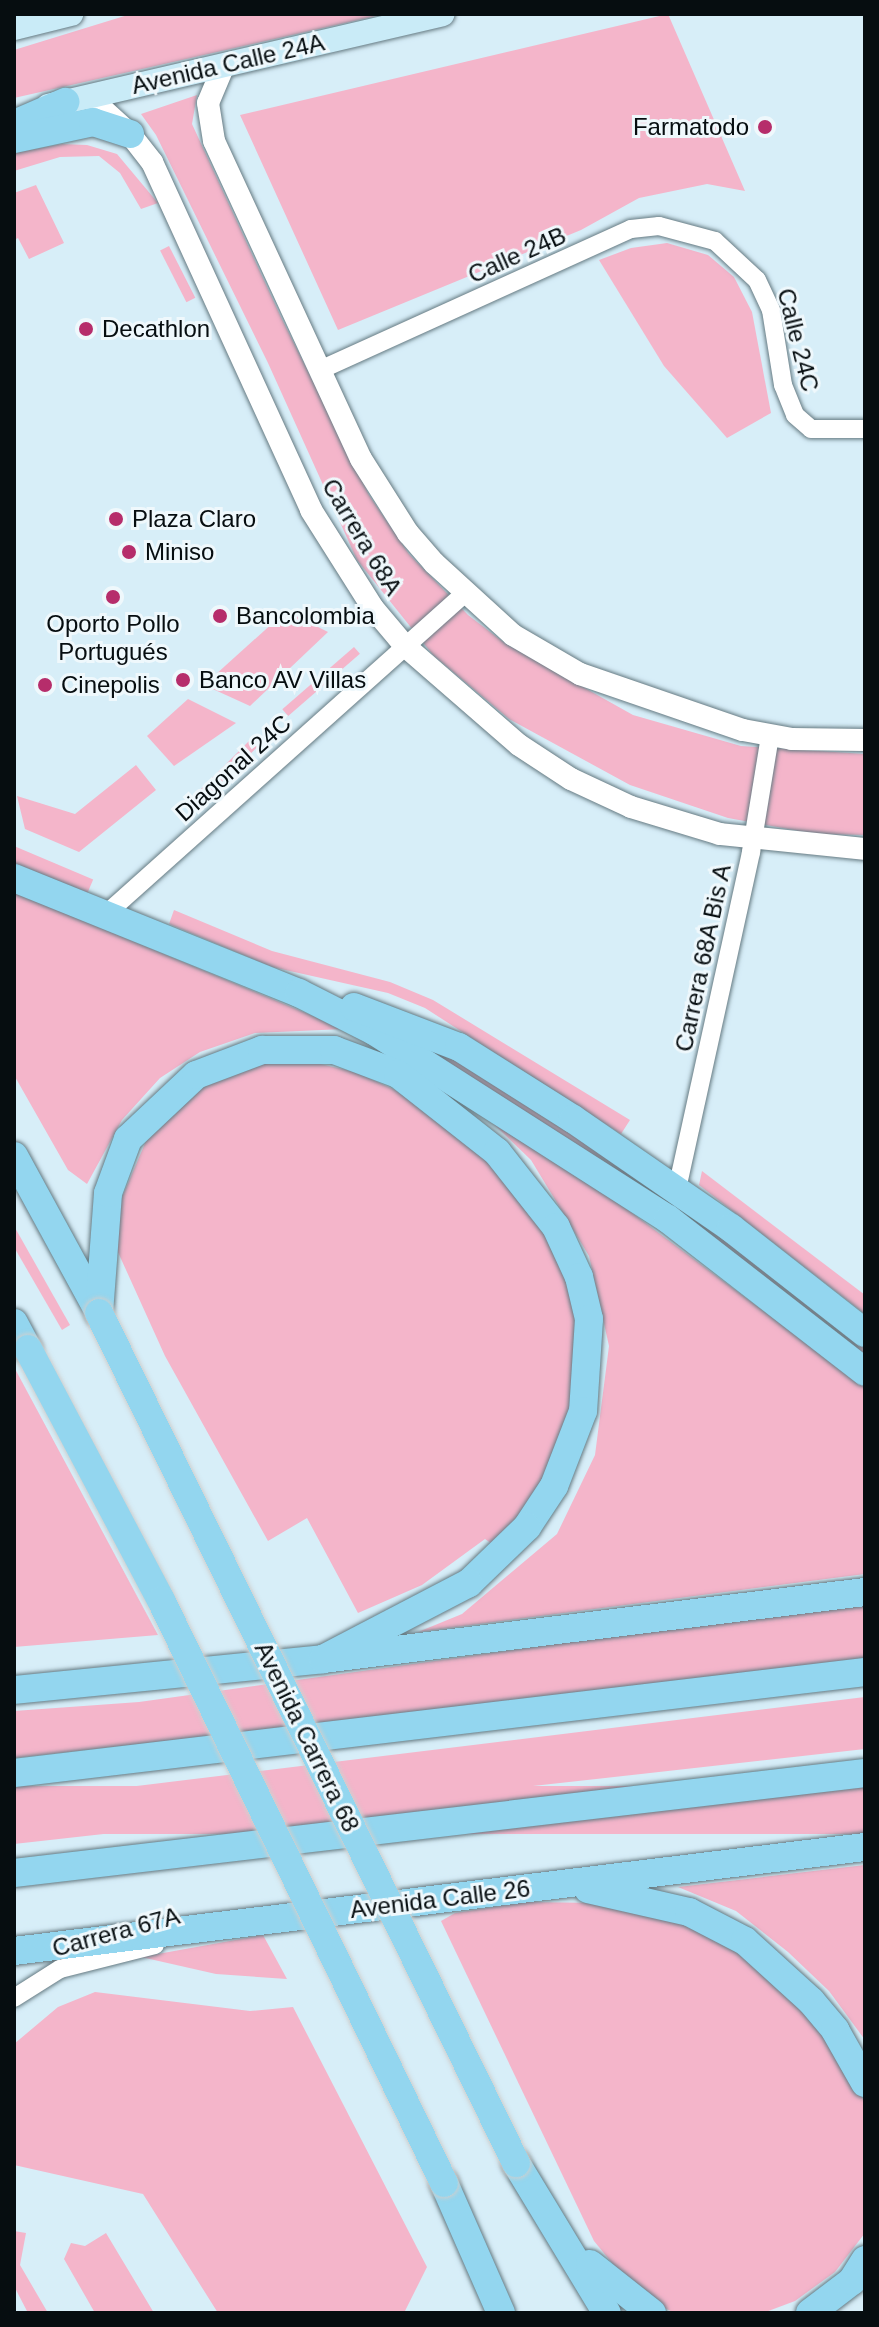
<!DOCTYPE html>
<html>
<head>
<meta charset="utf-8">
<style>
	body { margin:0 }
	#map { position:relative; width:879px; height:2327px; overflow:hidden; background:#d7eef8; font-family:Helvetica,sans-serif }
	div>[style] { position:absolute }
	.green>* { inset:0; background:#f4b5ca; transform-origin:0 0 }
	.roads { filter:drop-shadow(0 0 2px #657a82) drop-shadow(0 0 2px #657a82) }
	.minor>* { height:18px; margin:-9px; padding:0 9px; transform-origin:9px; border-radius:9px; background:#fff }
	.tertiary>* { height:22px; margin:-11px; padding:0 11px; transform-origin:11px; border-radius:11px; background:#fff }
	.secondary>* { height:24px; margin:-12px; padding:0 12px; transform-origin:12px; border-radius:12px; background:#c9ebf7 }
	.primary>* { height:28px; margin:-14px; padding:0 14px; transform-origin:14px; border-radius:14px; background:#93d6ef }
	.bridges { filter:drop-shadow(0 0 2px #cdcfcf) drop-shadow(0 0 2px #cdcfcf) }
	.primary-bridge>* { height:28px; margin:-14px; padding:0 14px; transform-origin:14px; border-radius:14px; background:#93d6ef }
	.dots>* { width:22px; height:22px; translate:-50% -50%; box-sizing:border-box; border:4px solid #eff8fc; border-radius:50% }
	span { translate:-50% -50%; white-space:nowrap; text-align:center; line-height:1.15; -webkit-text-stroke:6px #eff8fc; paint-order:stroke }
	.street-label { font-size:24px; color:#060d10 }
	.poi-label { font-size:24px; color:#060d10 }
	.right { translate:-100% -50%; text-align:right }
	.left { translate:0 -50%; text-align:left }
	.frame { position:absolute; inset:0; border:16px solid #060d10; pointer-events:none }
</style>
</head>
<body>
<div id="map">
	<div class="green">
		<div style="clip-path:polygon(131px 14px,385px 14px,14px 98px,14px 50px)"></div>
		<div style="clip-path:polygon(668px 14px,745px 191px,707px 184px,639px 198px,581px 230px,338px 330px,240px 115px)"></div>
		<div style="clip-path:polygon(197px 95px,192px 124px,281px 317px,369px 495px,409px 554px,468px 615px,506px 644px,633px 715px,741px 746px,865px 754px,865px 835px,816px 834px,728px 818px,630px 785px,509px 719px,433px 655px,357px 560px,268px 363px,156px 135px,141px 114px)"></div>
		<div style="clip-path:polygon(62px 144px,87px 145px,117px 154px,158px 203px,141px 209px,120px 173px,99px 156px,60px 157px,14px 171px,14px 153px)"></div>
		<div style="clip-path:polygon(36px 185px,64px 243px,29px 259px,18px 238px,14px 240px,14px 193px)"></div>
		<div style="clip-path:polygon(667px 243px,708px 255px,734px 277px,752px 312px,771px 413px,727px 438px,664px 366px,599px 260px,631px 248px)"></div>
		<div style="left:169px;top:246px;width:58px;height:10px;rotate:63deg"></div>
		<div style="clip-path:polygon(286px 611px,328px 632px,250px 706px,204px 685px)"></div>
		<div style="left:354px;top:647px;width:9px;height:95px;rotate:49deg"></div>
		<div style="clip-path:polygon(188px 699px,236px 723px,174px 766px,147px 736px)"></div>
		<div style="left:256px;top:734px;width:10px;height:81px;rotate:45deg"></div>
		<div style="clip-path:polygon(136px 765px,156px 790px,79px 852px,25px 829px,17px 796px,75px 814px)"></div>
		<div style="left:14px;top:846px;width:86px;height:19px;rotate:23deg"></div>
		<div style="clip-path:polygon(14px 892px,265px 996px,344px 1029px,255px 1033px,200px 1052px,160px 1078px,122px 1120px,87px 1184px,68px 1170px,14px 1075px)"></div>
		<div style="clip-path:polygon(174px 910px,272px 951px,390px 982px,433px 1000px,630px 1120px,621px 1134px,425px 1008px,388px 993px,272px 967px,169px 924px)"></div>
		<div style="clip-path:polygon(439px 1048px,674px 1201px,865px 1347px,865px 1356px,669px 1207px,428px 1050px)"></div>
		<div style="clip-path:polygon(299px 1059px,355px 1072px,393px 1089px,449px 1125px,498px 1168px,553px 1245px,580px 1317px,579px 1391px,563px 1449px,499px 1549px,485px 1539px,422px 1585px,358px 1613px,307px 1518px,268px 1541px,165px 1356px,117px 1250px,117px 1209px,155px 1120px,204px 1083px,238px 1067px)"></div>
		<div style="clip-path:polygon(472px 1103px,628px 1210px,865px 1387px,865px 1574px,418px 1632px,462px 1614px,557px 1534px,595px 1455px,609px 1346px,589px 1256px,531px 1160px)"></div>
		<div style="clip-path:polygon(702px 1171px,865px 1295px,865px 1314px,699px 1185px)"></div>
		<div style="clip-path:polygon(14px 1226px,70px 1325px,62px 1330px,14px 1247px)"></div>
		<div style="clip-path:polygon(14px 1367px,158px 1635px,14px 1647px)"></div>
		<div style="clip-path:polygon(865px 1606px,865px 1663px,14px 1758px,14px 1711px,139px 1702px,722px 1621px)"></div>
		<div style="clip-path:polygon(865px 1697px,865px 1749px,14px 1844px,14px 1801px)"></div>
		<div style="left:865px;top:1786px;width:48px;height:857px;rotate:90deg"></div>
		<div style="clip-path:polygon(865px 1865px,865px 2040px,829px 1991px,788px 1952px,736px 1911px,678px 1887px)"></div>
		<div style="clip-path:polygon(527px 1902px,597px 1903px,685px 1922px,731px 1939px,791px 1992px,843px 2061px,865px 2103px,865px 2233px,835px 2272px,795px 2301px,763px 2313px,675px 2313px,639px 2296px,594px 2241px,441px 1921px,455px 1913px)"></div>
		<div style="clip-path:polygon(263px 1935px,287px 1979px,216px 1974px,141px 1957px)"></div>
		<div style="clip-path:polygon(95px 1992px,250px 2011px,293px 2007px,427px 2267px,404px 2313px,218px 2313px,143px 2194px,14px 2165px,14px 2044px,58px 2007px)"></div>
		<div style="clip-path:polygon(14px 2231px,26px 2233px,20px 2265px,48px 2313px,28px 2313px,14px 2286px)"></div>
		<div style="clip-path:polygon(106px 2233px,154px 2313px,95px 2313px,64px 2259px,71px 2243px,85px 2246px)"></div>
	</div>
	<div class="roads">
		<div class="minor">
			<div style="left:320px;top:370px;width:341px;rotate:-24.4deg"></div>
			<div style="left:631px;top:229px;width:28px;rotate:-6deg"></div>
			<div style="left:659px;top:226px;width:58px;rotate:15deg"></div>
			<div style="left:715px;top:241px;width:57px;rotate:42.9deg"></div>
			<div style="left:757px;top:280px;width:33px;rotate:65deg"></div>
			<div style="left:771px;top:310px;width:76px;rotate:80.9deg"></div>
			<div style="left:783px;top:385px;width:32px;rotate:68deg"></div>
			<div style="left:795px;top:415px;width:21px;rotate:41deg"></div>
			<div style="left:811px;top:429px;width:54px"></div>
			<div style="left:105px;top:915px;width:482px;rotate:-41.8deg"></div>
			<div style="left:677px;top:1189px;width:345px;rotate:-77.6deg"></div>
			<div style="left:751px;top:852px;width:118px;rotate:-80.7deg"></div>
			<div style="left:14px;top:1998px;width:54px;rotate:-32.2deg"></div>
			<div style="left:60px;top:1969px;width:98px;rotate:-14.2deg"></div>
		</div>
		<div class="tertiary">
			<div style="left:224px;top:65px;width:41px;rotate:112.8deg"></div>
			<div style="left:208px;top:103px;width:38px;rotate:81deg"></div>
			<div style="left:214px;top:141px;width:350px;rotate:65.2deg"></div>
			<div style="left:361px;top:459px;width:88px;rotate:57.6deg"></div>
			<div style="left:408px;top:533px;width:40px;rotate:49deg"></div>
			<div style="left:434px;top:563px;width:107px;rotate:42.3deg"></div>
			<div style="left:513px;top:635px;width:78px;rotate:30.2deg"></div>
			<div style="left:580px;top:674px;width:172px;rotate:19deg"></div>
			<div style="left:743px;top:730px;width:50px;rotate:10.4deg"></div>
			<div style="left:792px;top:739px;width:73px;rotate:0.8deg"></div>
			<div style="left:89px;top:97px;width:55px;rotate:42.1deg"></div>
			<div style="left:130px;top:134px;width:36px;rotate:52deg"></div>
			<div style="left:152px;top:162px;width:383px;rotate:65.4deg"></div>
			<div style="left:311px;top:510px;width:116px;rotate:57.7deg"></div>
			<div style="left:373px;top:608px;width:50px;rotate:49.9deg"></div>
			<div style="left:405px;top:646px;width:151px;rotate:41deg"></div>
			<div style="left:519px;top:745px;width:62px;rotate:33.2deg"></div>
			<div style="left:571px;top:779px;width:66px;rotate:25deg"></div>
			<div style="left:631px;top:807px;width:93px;rotate:16.9deg"></div>
			<div style="left:720px;top:834px;width:146px;rotate:5.9deg"></div>
		</div>
		<div class="secondary">
			<div style="left:14px;top:28px;width:59px;rotate:-13.8deg"></div>
			<div style="left:48px;top:106px;width:405px;rotate:-13.1deg"></div>
		</div>
		<div class="primary">
			<div style="left:14px;top:124px;width:56px;rotate:-23.3deg"></div>
			<div style="left:14px;top:139px;width:81px;rotate:-12.1deg"></div>
			<div style="left:93px;top:122px;width:39px;rotate:18deg"></div>
			<div style="left:14px;top:878px;width:307px;rotate:22deg"></div>
			<div style="left:299px;top:993px;width:84px;rotate:26.9deg"></div>
			<div style="left:374px;top:1031px;width:349px;rotate:32.6deg"></div>
			<div style="left:668px;top:1219px;width:249px;rotate:37.8deg"></div>
			<div style="left:354px;top:1007px;width:112px;rotate:20.9deg"></div>
			<div style="left:459px;top:1047px;width:135px;rotate:32.3deg"></div>
			<div style="left:573px;top:1119px;width:192px;rotate:34.6deg"></div>
			<div style="left:731px;top:1228px;width:170px;rotate:38.1deg"></div>
			<div style="left:14px;top:1156px;width:178px;rotate:61.4deg"></div>
			<div style="left:99px;top:1313px;width:120px;rotate:-85.7deg"></div>
			<div style="left:108px;top:1193px;width:58px;rotate:-69.7deg"></div>
			<div style="left:128px;top:1139px;width:93px;rotate:-43.3deg"></div>
			<div style="left:196px;top:1075px;width:71px;rotate:-20.7deg"></div>
			<div style="left:262px;top:1050px;width:72px"></div>
			<div style="left:334px;top:1050px;width:68px;rotate:20.6deg"></div>
			<div style="left:398px;top:1074px;width:126px;rotate:38.2deg"></div>
			<div style="left:497px;top:1152px;width:95px;rotate:51.8deg"></div>
			<div style="left:556px;top:1227px;width:55px;rotate:65.3deg"></div>
			<div style="left:579px;top:1277px;width:43px;rotate:76.6deg"></div>
			<div style="left:589px;top:1319px;width:92px;rotate:93.7deg"></div>
			<div style="left:583px;top:1411px;width:80px;rotate:111.1deg"></div>
			<div style="left:554px;top:1486px;width:49px;rotate:123.4deg"></div>
			<div style="left:527px;top:1527px;width:81px;rotate:136deg"></div>
			<div style="left:469px;top:1583px;width:165px;rotate:152.5deg"></div>
			<div style="left:14px;top:1323px;width:30px;rotate:62deg"></div>
			<div style="left:14px;top:1690px;width:311px;rotate:-5.7deg"></div>
			<div style="left:323px;top:1659px;width:546px;rotate:-7.05deg"></div>
			<div style="left:14px;top:1773px;width:857px;rotate:-6.77deg"></div>
			<div style="left:14px;top:1873px;width:857px;rotate:-6.7deg"></div>
			<div style="left:588px;top:1889px;width:104px;rotate:12.8deg"></div>
			<div style="left:689px;top:1912px;width:63px;rotate:27.4deg"></div>
			<div style="left:745px;top:1941px;width:89px;rotate:42.3deg"></div>
			<div style="left:811px;top:2001px;width:38px;rotate:50deg"></div>
			<div style="left:835px;top:2030px;width:61px;rotate:60.5deg"></div>
			<div style="left:14px;top:1951px;width:857px;rotate:-6.97deg"></div>
			<div style="left:516px;top:2163px;width:175px;rotate:58.8deg"></div>
			<div style="left:444px;top:2183px;width:142px;rotate:66.3deg"></div>
			<div style="left:590px;top:2264px;width:79px;rotate:38.3deg"></div>
			<div style="left:810px;top:2313px;width:53px;rotate:-37.3deg"></div>
			<div style="left:852px;top:2281px;width:25px;rotate:-58deg"></div>
		</div>
	</div>
	<div class="bridges">
		<div class="primary-bridge">
			<div style="left:99px;top:1313px;width:947px;rotate:63.87deg"></div>
			<div style="left:28px;top:1349px;width:284px;rotate:62.1deg"></div>
			<div style="left:161px;top:1600px;width:648px;rotate:64.11deg"></div>
		</div>
	</div>
	<div class="dots">
		<div style="left:765px;top:127px;background:#b62d6b"></div>
		<div style="left:86px;top:329px;background:#b62d6b"></div>
		<div style="left:116px;top:519px;background:#b62d6b"></div>
		<div style="left:129px;top:552px;background:#b62d6b"></div>
		<div style="left:113px;top:597px;background:#b62d6b"></div>
		<div style="left:220px;top:616px;background:#b62d6b"></div>
		<div style="left:183px;top:680px;background:#b62d6b"></div>
		<div style="left:45px;top:685px;background:#b62d6b"></div>
	</div>
	<div class="street-label">
		<span style="left:228px;top:64px;rotate:-13deg">Avenida Calle 24A</span>
		<span style="left:517px;top:255px;rotate:-24deg">Calle 24B</span>
		<span style="left:798px;top:340px;rotate:76deg">Calle 24C</span>
		<span style="left:362px;top:537px;rotate:59deg">Carrera 68A</span>
		<span style="left:233px;top:768px;rotate:-42deg">Diagonal 24C</span>
		<span style="left:703px;top:958px;rotate:-78deg">Carrera 68A Bis A</span>
		<span style="left:307px;top:1737px;rotate:64deg">Avenida Carrera 68</span>
		<span style="left:440px;top:1899px;rotate:-7deg">Avenida Calle 26</span>
		<span style="left:116px;top:1932px;rotate:-15deg">Carrera 67A</span>
	</div>
	<div class="poi-label">
		<span class="right" style="left:749px;top:127px">Farmatodo</span>
		<span class="left" style="left:102px;top:329px">Decathlon</span>
		<span class="left" style="left:132px;top:519px">Plaza Claro</span>
		<span class="left" style="left:145px;top:552px">Miniso</span>
		<span class="left" style="left:236px;top:616px">Bancolombia</span>
		<span style="left:113px;top:638px">Oporto Pollo<br>Portugués</span>
		<span class="left" style="left:199px;top:680px">Banco AV Villas</span>
		<span class="left" style="left:61px;top:685px">Cinepolis</span>
	</div>
	<div class="frame"></div>
</div>
</body>
</html>
